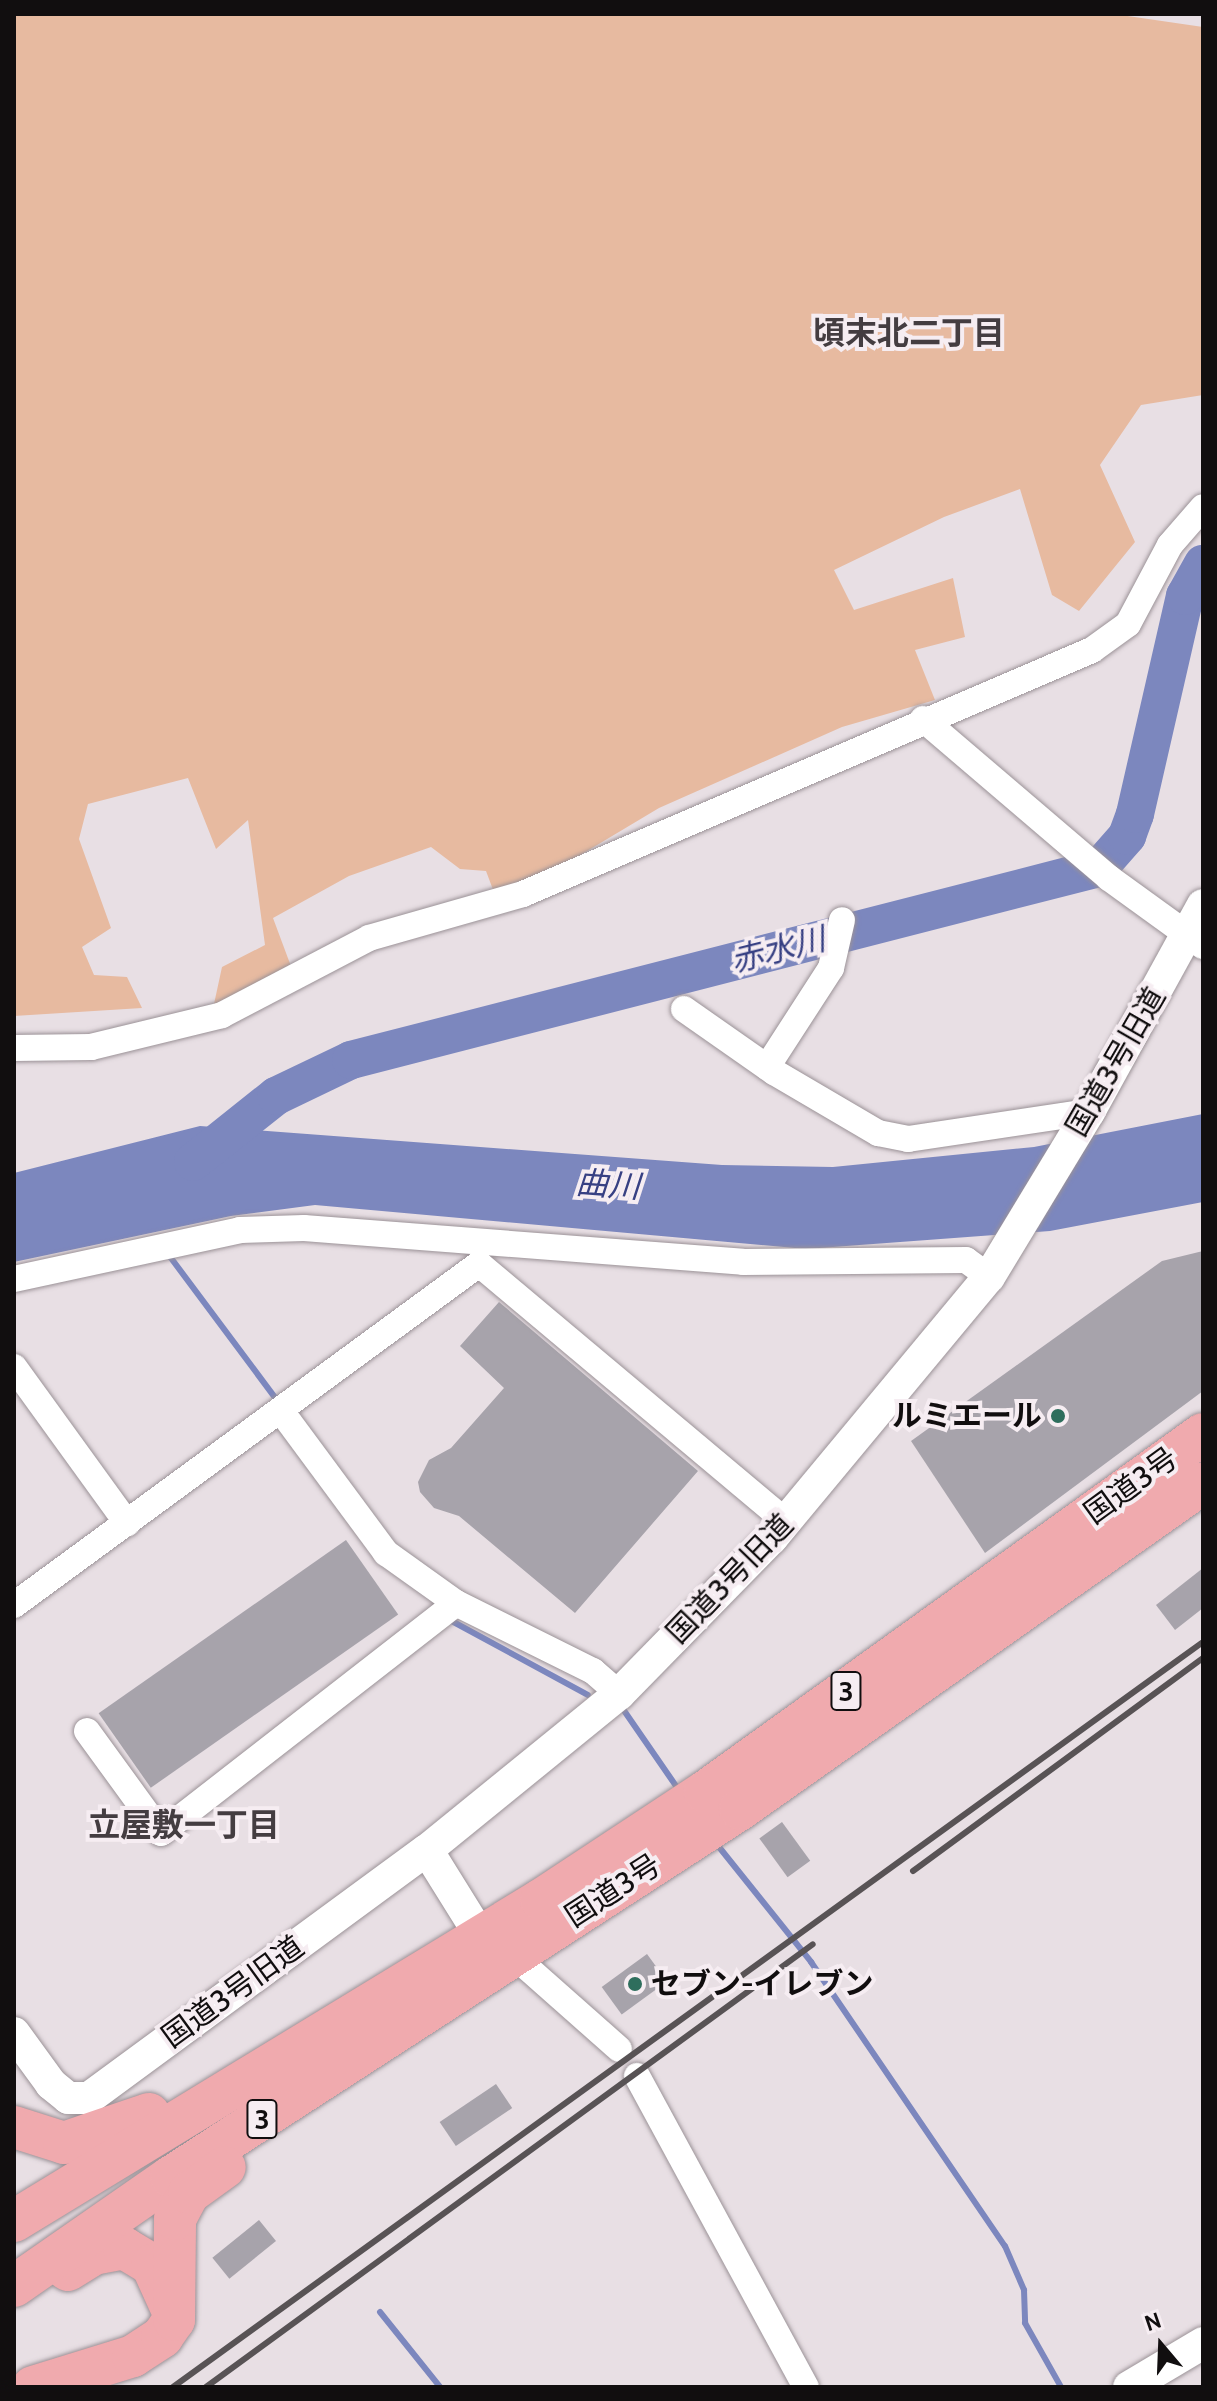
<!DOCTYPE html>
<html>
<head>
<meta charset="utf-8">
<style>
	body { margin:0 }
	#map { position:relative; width:1217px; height:2401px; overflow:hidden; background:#e8dfe4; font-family:Cabin,"Noto Sans JP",sans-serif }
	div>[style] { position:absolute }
	.green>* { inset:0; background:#e7baa0 }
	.water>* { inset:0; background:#7c87be }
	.stream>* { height:6px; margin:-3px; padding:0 3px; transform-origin:3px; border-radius:3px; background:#7c87be }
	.river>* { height:38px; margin:-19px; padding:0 19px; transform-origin:19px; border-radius:19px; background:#7c87be }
	.building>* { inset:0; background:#a7a3ab; transform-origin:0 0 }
	.roads { filter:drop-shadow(0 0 2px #9b9297) drop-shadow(0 0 2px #9b9297) }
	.minor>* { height:26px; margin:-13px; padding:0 13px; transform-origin:13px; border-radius:13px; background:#fff }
	.tertiary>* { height:32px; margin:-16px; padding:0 16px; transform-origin:16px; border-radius:16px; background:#fff }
	.trunk>* { height:42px; margin:-21px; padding:0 21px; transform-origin:21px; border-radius:21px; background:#f0aaae }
	.rail>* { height:6px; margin:-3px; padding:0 3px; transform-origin:3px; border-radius:3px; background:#585355 }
	.dots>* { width:22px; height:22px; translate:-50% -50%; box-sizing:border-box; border:4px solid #f6edf2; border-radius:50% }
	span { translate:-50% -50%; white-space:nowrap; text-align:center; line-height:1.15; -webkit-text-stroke:8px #f6edf2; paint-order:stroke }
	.shield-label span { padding:2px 6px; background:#f6edf2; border:2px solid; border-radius:6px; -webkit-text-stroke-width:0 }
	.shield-label { font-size:28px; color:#110e0f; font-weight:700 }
	.street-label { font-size:30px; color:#110e0f }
	.poi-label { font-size:30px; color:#110e0f; font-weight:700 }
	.right { translate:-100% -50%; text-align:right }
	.left { translate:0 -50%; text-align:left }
	.neighbourhood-label { font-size:32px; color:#443d41; font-weight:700 }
	.water-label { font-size:32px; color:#374083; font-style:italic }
	.frame { position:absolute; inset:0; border:16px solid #110e0f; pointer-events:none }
	.north { position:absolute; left:1121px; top:2305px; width:80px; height:80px; -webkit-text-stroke:6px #f6edf2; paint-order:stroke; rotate:341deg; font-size:22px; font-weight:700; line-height:32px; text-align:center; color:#110e0f }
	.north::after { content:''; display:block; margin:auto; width:28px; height:36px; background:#110e0f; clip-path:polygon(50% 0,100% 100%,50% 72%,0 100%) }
</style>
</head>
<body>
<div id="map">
	<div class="green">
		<div style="clip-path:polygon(14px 14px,1114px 14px,1203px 27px,1203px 395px,1141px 405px,1100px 465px,1135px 542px,1079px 611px,1052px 595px,1020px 489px,944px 517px,834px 570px,854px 610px,953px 578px,965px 637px,915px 650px,935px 700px,842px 727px,659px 808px,567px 863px,495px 895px,486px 871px,460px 869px,431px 847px,349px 876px,273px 918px,292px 969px,214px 1004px,222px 967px,265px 945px,248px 820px,216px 849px,188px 778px,88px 804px,79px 839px,111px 928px,82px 947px,94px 975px,127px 977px,142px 1008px,14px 1016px)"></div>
	</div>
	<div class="water">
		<div style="clip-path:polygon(1203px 1114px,1203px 1202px,1050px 1231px,806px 1249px,315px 1205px,231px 1216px,14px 1262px,14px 1173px,200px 1126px,722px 1165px,833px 1167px,1034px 1147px)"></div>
	</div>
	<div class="stream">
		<div style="left:168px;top:1254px;width:181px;rotate:53.3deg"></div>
		<div style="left:448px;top:1619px;width:159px;rotate:28.5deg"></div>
		<div style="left:625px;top:1712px;width:90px;rotate:55.4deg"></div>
		<div style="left:715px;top:1842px;width:154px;rotate:51.3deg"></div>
		<div style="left:811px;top:1962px;width:344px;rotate:55.7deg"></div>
		<div style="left:1005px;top:2246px;width:48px;rotate:66.6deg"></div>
		<div style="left:1024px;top:2290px;width:33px;rotate:88deg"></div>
		<div style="left:1025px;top:2323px;width:73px;rotate:60.6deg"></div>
		<div style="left:380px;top:2312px;width:96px;rotate:51.3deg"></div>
	</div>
	<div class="river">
		<div style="left:193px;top:1162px;width:106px;rotate:-38.5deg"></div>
		<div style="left:276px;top:1096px;width:83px;rotate:-25.6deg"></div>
		<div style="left:351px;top:1060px;width:772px;rotate:-14.4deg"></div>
		<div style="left:1099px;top:868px;width:43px;rotate:-48.8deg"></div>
		<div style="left:1127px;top:836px;width:23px;rotate:-70deg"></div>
		<div style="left:1135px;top:814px;width:224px;rotate:-77.1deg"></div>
		<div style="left:1185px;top:596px;width:37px;rotate:-61deg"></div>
	</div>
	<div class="building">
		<div style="clip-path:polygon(1203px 1251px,1203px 1391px,985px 1553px,911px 1441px,1162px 1261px)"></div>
		<div style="clip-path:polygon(499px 1302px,698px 1471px,575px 1613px,459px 1516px,434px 1508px,420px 1492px,418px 1482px,429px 1460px,451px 1448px,504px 1388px,460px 1346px)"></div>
		<div style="left:346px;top:1540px;width:91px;height:302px;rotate:55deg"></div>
		<div style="clip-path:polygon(1203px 1568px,1203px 1608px,1175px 1630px,1156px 1605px)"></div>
		<div style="left:782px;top:1822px;width:48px;height:28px;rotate:54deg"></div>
		<div style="left:647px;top:1954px;width:34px;height:56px;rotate:54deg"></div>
		<div style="left:496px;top:2084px;width:29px;height:68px;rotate:56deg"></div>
		<div style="left:259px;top:2220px;width:27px;height:60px;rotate:51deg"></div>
	</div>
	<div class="roads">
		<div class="minor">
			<div style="left:923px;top:719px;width:245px;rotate:40.5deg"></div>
			<div style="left:1109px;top:878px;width:116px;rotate:35.9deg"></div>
			<div style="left:684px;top:1009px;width:110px;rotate:35deg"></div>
			<div style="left:774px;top:1072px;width:121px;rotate:30.4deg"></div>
			<div style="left:878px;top:1133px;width:31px;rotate:11deg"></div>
			<div style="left:908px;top:1139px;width:183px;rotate:-8.5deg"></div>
			<div style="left:14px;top:1048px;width:77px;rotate:-0.7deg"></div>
			<div style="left:91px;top:1047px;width:135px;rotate:-13.7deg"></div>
			<div style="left:222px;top:1015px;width:166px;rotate:-27.6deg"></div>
			<div style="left:369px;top:938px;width:160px;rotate:-15.9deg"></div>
			<div style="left:523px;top:894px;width:619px;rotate:-23.21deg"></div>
			<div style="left:1092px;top:650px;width:44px;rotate:-35.8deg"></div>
			<div style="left:1128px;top:624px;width:89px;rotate:-62deg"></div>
			<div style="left:1170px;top:545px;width:50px;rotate:-49deg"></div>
			<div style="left:767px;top:1067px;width:118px;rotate:-57.1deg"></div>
			<div style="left:831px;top:968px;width:49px;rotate:-77.1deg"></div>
			<div style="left:14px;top:1279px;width:231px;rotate:-12.2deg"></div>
			<div style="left:240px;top:1230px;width:64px;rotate:-1.8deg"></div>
			<div style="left:304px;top:1228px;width:440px;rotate:4.4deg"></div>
			<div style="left:743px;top:1262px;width:223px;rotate:-0.5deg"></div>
			<div style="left:966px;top:1260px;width:29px;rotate:36deg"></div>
			<div style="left:14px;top:1367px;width:193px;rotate:54.1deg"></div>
			<div style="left:281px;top:1411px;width:177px;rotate:53.5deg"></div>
			<div style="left:386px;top:1553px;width:86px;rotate:35.5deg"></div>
			<div style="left:456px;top:1603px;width:153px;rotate:26.4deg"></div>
			<div style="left:593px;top:1671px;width:35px;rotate:41deg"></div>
			<div style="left:14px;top:1605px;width:577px;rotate:-36.25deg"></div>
			<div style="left:479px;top:1264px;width:401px;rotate:40deg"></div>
			<div style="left:87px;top:1731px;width:126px;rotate:54deg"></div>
			<div style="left:161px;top:1833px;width:374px;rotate:-37.9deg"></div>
			<div style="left:514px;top:1956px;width:140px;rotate:41.5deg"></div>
			<div style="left:637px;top:2076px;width:354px;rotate:61.5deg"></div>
		</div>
		<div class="tertiary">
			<div style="left:427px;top:1850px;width:100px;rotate:58.1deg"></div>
			<div style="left:480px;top:1935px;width:24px;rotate:30deg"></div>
			<div style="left:14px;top:2033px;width:63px;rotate:54deg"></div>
			<div style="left:51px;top:2084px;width:22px;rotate:39deg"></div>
			<div style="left:68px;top:2098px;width:21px"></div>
			<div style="left:89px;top:2098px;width:419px;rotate:-36.3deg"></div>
			<div style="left:427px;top:1850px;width:247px;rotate:-39.1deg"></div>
			<div style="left:619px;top:1694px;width:219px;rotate:-45.6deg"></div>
			<div style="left:772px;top:1538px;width:339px;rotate:-50.3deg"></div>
			<div style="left:989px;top:1277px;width:193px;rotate:-58.8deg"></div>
			<div style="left:1089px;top:1112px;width:236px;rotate:-61.2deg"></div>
			<div style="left:1129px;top:2387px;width:86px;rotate:-30.7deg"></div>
		</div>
		<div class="trunk">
			<div style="left:14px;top:2127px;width:52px;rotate:17.7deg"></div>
			<div style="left:64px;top:2143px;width:90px;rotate:-18.8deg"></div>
			<div style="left:14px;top:2221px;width:617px;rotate:-31.35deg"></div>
			<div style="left:541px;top:1900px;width:196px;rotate:-33.4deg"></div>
			<div style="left:705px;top:1792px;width:613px;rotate:-35.71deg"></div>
			<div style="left:68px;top:2270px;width:31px;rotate:-32deg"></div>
			<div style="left:94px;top:2254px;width:31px;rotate:-11deg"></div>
			<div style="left:124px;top:2248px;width:33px;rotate:31deg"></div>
			<div style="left:152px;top:2265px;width:48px;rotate:65.6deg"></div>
			<div style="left:14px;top:2286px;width:191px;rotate:-34.8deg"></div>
			<div style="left:171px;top:2177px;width:678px;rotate:-32.89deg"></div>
			<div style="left:740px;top:1809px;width:566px;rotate:-35.15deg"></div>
			<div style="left:33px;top:2387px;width:105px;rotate:-17.2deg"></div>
			<div style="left:133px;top:2356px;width:35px;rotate:-33deg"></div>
			<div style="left:162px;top:2337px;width:21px;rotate:-55deg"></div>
			<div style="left:174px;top:2320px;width:101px;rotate:-89.4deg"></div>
			<div style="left:175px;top:2219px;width:30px;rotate:-62deg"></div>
			<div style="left:189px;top:2193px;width:44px;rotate:-35.8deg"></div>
		</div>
	</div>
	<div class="rail">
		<div style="left:913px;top:1871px;width:360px;rotate:-36.3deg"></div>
		<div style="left:173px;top:2387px;width:1271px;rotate:-35.88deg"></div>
		<div style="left:206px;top:2387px;width:751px;rotate:-36.12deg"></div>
	</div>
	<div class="dots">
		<div style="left:1058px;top:1416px;background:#2e6e5d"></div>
		<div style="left:635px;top:1984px;background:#2e6e5d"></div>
	</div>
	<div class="shield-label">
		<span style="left:846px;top:1691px">3</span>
		<span style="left:262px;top:2119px">3</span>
	</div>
	<div class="street-label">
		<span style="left:1116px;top:1062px;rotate:-60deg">国道3号旧道</span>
		<span style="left:1131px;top:1486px;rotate:-36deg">国道3号</span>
		<span style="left:730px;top:1579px;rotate:-46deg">国道3号旧道</span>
		<span style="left:613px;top:1891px;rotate:-33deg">国道3号</span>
		<span style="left:233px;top:1992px;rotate:-36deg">国道3号旧道</span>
	</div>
	<div class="poi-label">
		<span class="right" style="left:1042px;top:1416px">ルミエール</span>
		<span class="left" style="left:651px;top:1984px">セブン-イレブン</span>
	</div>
	<div class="neighbourhood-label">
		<span style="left:909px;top:333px">頃末北二丁目</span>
		<span style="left:184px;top:1825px">立屋敷一丁目</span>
	</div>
	<div class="water-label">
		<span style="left:778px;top:950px;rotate:-14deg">赤水川</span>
		<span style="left:608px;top:1185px;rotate:4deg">曲川</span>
	</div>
	<div class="frame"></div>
	<div class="north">N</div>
</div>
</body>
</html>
